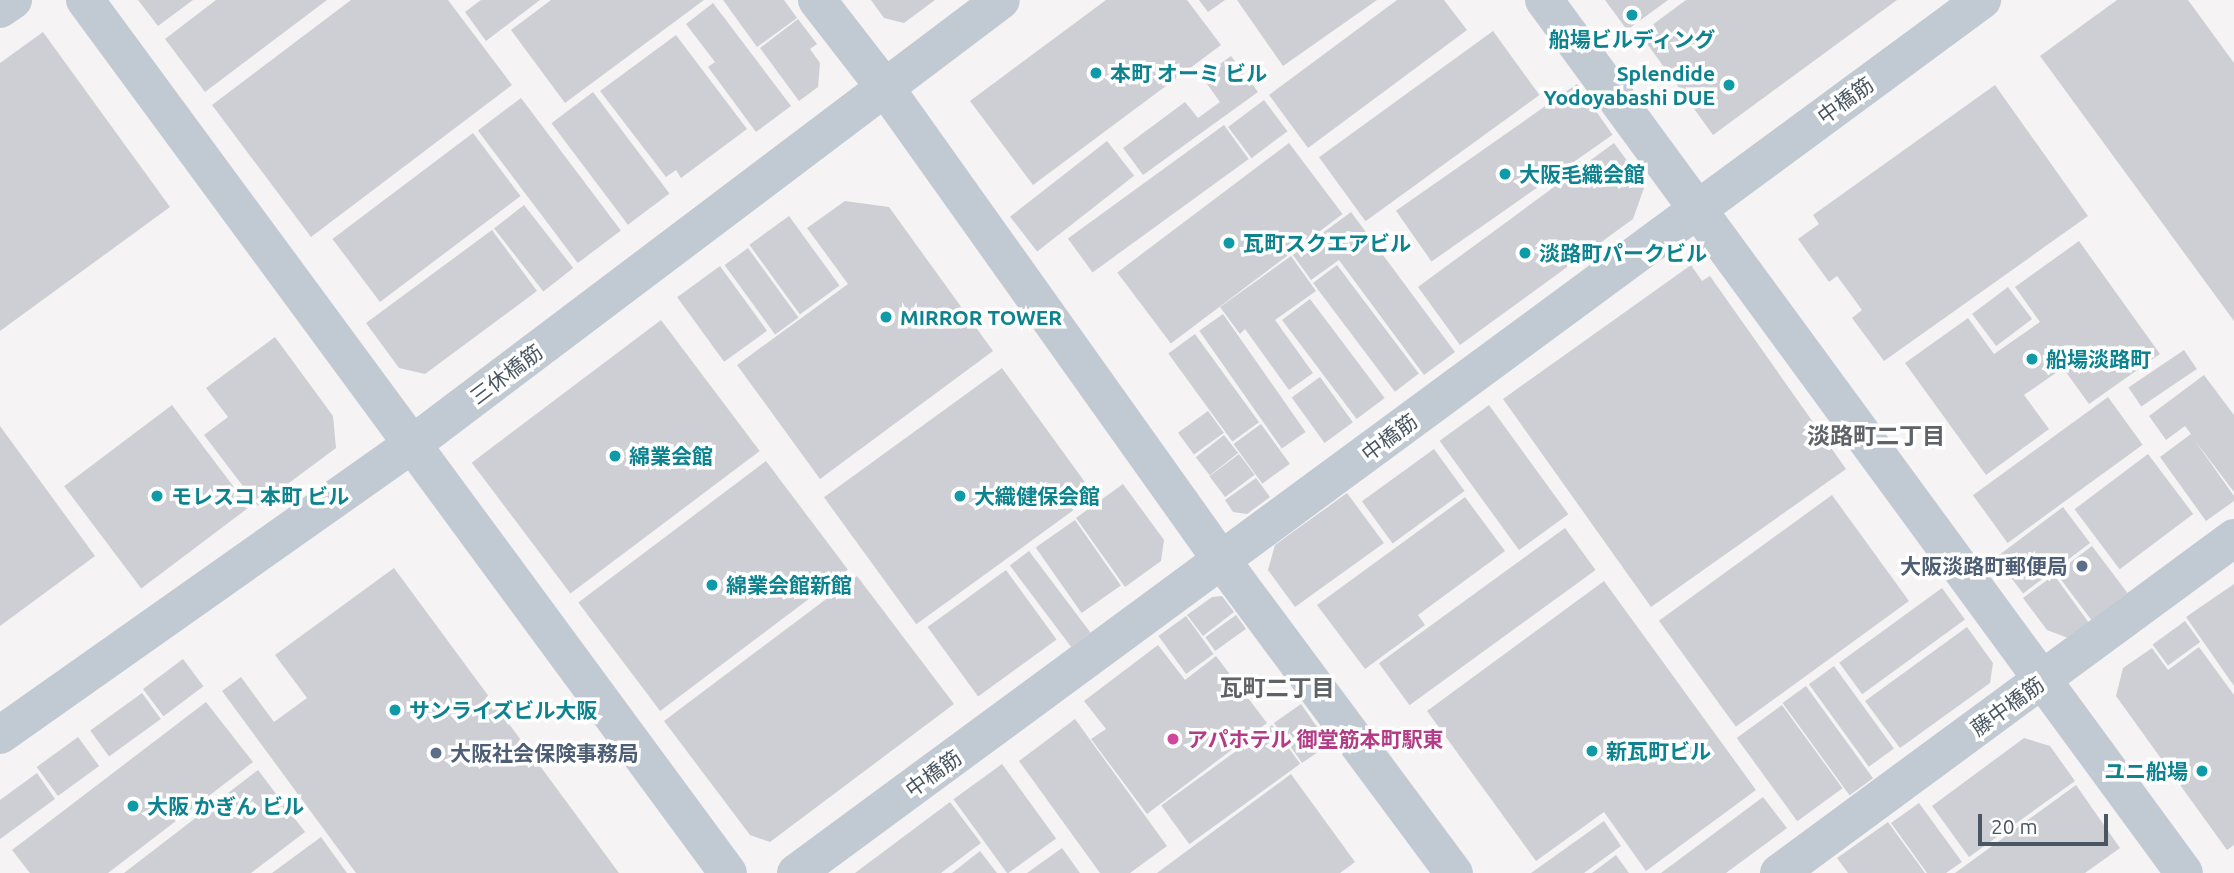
<!DOCTYPE html>
<html>
<head>
<meta charset="utf-8">
<style>
	body { margin:0 }
	#map { position:relative; width:2234px; height:873px; overflow:hidden; background:#f5f3f3; font-family:Ubuntu,"Noto Sans JP",sans-serif }
	div>[style] { position:absolute }
	.building>* { inset:0; background:#cdcfd5; transform-origin:0 0 }
	.street>* { height:38px; margin:-19px; padding:0 19px; transform-origin:19px; border-radius:19px; background:#c1cad2 }
	.dots>* { width:19px; height:19px; translate:-50% -50%; box-sizing:border-box; border:4px solid #fff; border-radius:50% }
	span { translate:-50% -50%; white-space:nowrap; text-align:center; line-height:1.15; -webkit-text-stroke:7px #fff; paint-order:stroke }
	.culture-label { font-size:21px; color:#0d838f; font-weight:700 }
	.left { translate:0 -50%; text-align:left }
	.right { translate:-100% -50%; text-align:right }
	.street-label { font-size:21px; color:#4a5661 }
	.service-label { font-size:21px; color:#4e5e75; font-weight:700 }
	.hotel-label { font-size:21px; color:#b23c85; font-weight:700 }
	.neighbourhood-label { font-size:23px; color:#5f6368; font-weight:700 }
	.scale { position:absolute; left:1978px; top:814px; width:130px; height:32px; box-sizing:border-box; border:4px solid #4a5661; border-top:0; padding-left:9px; font-size:21px; line-height:24px; white-space:nowrap; color:#4a5661; -webkit-text-stroke:5px #fff; paint-order:stroke }
</style>
</head>
<body>
<div id="map">
	<div class="building">
		<div style="clip-path:polygon(138px 0,193px 0,158px 26px)"></div>
		<div style="clip-path:polygon(216px 0,327px 0,205px 92px,165px 39px)"></div>
		<div style="clip-path:polygon(351px 0,448px 0,512px 85px,311px 237px,212px 105px)"></div>
		<div style="clip-path:polygon(481px 0,540px 0,486px 41px,465px 12px)"></div>
		<div style="clip-path:polygon(551px 0,704px 0,565px 103px,511px 30px)"></div>
		<div style="clip-path:polygon(723px 0,784px 0,797px 18px,757px 47px)"></div>
		<div style="clip-path:polygon(871px 0,935px 0,904px 23px,884px 18px)"></div>
		<div style="clip-path:polygon(1106px 0,1187px 0,1221px 45px,1033px 185px,970px 101px)"></div>
		<div style="clip-path:polygon(1199px 0,1225px 0,1208px 12px)"></div>
		<div style="clip-path:polygon(1237px 0,1377px 0,1283px 66px)"></div>
		<div style="clip-path:polygon(1397px 0,1444px 0,1467px 30px,1308px 148px,1269px 95px)"></div>
		<div style="clip-path:polygon(1605px 0,1668px 0,1627px 30px)"></div>
		<div style="clip-path:polygon(1686px 0,1897px 0,1713px 135px,1640px 34px)"></div>
		<div style="clip-path:polygon(2117px 0,2188px 0,2234px 63px,2234px 321px,2040px 56px)"></div>
		<div style="clip-path:polygon(713px 3px,791px 106px,756px 132px,708px 67px,715px 62px,686px 24px)"></div>
		<div style="clip-path:polygon(798px 19px,817px 44px,810px 49px,820px 63px,818px 87px,799px 101px,760px 48px)"></div>
		<div style="left:1493px;top:31px;width:79px;height:215px;rotate:54deg"></div>
		<div style="clip-path:polygon(43px 32px,170px 207px,0 331px,0 63px)"></div>
		<div style="clip-path:polygon(676px 35px,747px 129px,681px 178px,676px 170px,666px 177px,600px 91px)"></div>
		<div style="clip-path:polygon(1231px 56px,1258px 92px,1143px 175px,1123px 148px,1185px 102px,1198px 118px,1220px 102px,1202px 77px)"></div>
		<div style="left:1577px;top:84px;width:62px;height:221px;rotate:55deg"></div>
		<div style="clip-path:polygon(1995px 85px,2088px 216px,1884px 361px,1852px 318px,1862px 310px,1837px 276px,1829px 282px,1798px 239px,1819px 224px,1813px 215px)"></div>
		<div style="left:593px;top:92px;width:127px;height:52px;rotate:53deg"></div>
		<div style="left:521px;top:98px;width:166px;height:54px;rotate:53deg"></div>
		<div style="left:1264px;top:100px;width:39px;height:45px;rotate:53deg"></div>
		<div style="left:1224px;top:125px;width:42px;height:193px;rotate:54deg"></div>
		<div style="left:473px;top:133px;width:79px;height:176px;rotate:53deg"></div>
		<div style="left:1107px;top:141px;width:44px;height:123px;rotate:52deg"></div>
		<div style="left:1289px;top:143px;width:89px;height:215px;rotate:53deg"></div>
		<div style="clip-path:polygon(1614px 143px,1645px 185px,1633px 219px,1460px 345px,1418px 287px)"></div>
		<div style="clip-path:polygon(845px 201px,889px 207px,993px 351px,820px 479px,737px 365px,848px 284px,807px 228px)"></div>
		<div style="left:524px;top:205px;width:80px;height:38px;rotate:52deg"></div>
		<div style="clip-path:polygon(1351px 212px,1455px 352px,1424px 375px,1339px 260px,1311px 280px,1293px 255px)"></div>
		<div style="left:789px;top:216px;width:86px;height:49px;rotate:54deg"></div>
		<div style="clip-path:polygon(492px 230px,537px 291px,425px 374px,399px 368px,366px 323px)"></div>
		<div style="clip-path:polygon(2079px 241px,2160px 354px,2089px 404px,2063px 368px,2024px 395px,2049px 429px,1986px 475px,1905px 363px,1968px 318px,1994px 354px,2040px 322px,2015px 287px)"></div>
		<div style="left:748px;top:248px;width:86px;height:29px;rotate:54deg"></div>
		<div style="clip-path:polygon(1291px 256px,1316px 291px,1275px 320px,1313px 373px,1289px 390px,1245px 329px,1240px 334px,1220px 307px)"></div>
		<div style="left:1337px;top:265px;width:136px;height:30px;rotate:53deg"></div>
		<div style="clip-path:polygon(1691px 265px,1702px 281px,1710px 276px,1846px 469px,1651px 607px,1503px 399px)"></div>
		<div style="left:720px;top:266px;width:80px;height:53px;rotate:54deg"></div>
		<div style="left:2008px;top:287px;width:40px;height:45px;rotate:53deg"></div>
		<div style="left:1310px;top:299px;width:124px;height:35px;rotate:53deg"></div>
		<div style="left:1223px;top:314px;width:144px;height:29px;rotate:55deg"></div>
		<div style="left:661px;top:320px;width:164px;height:237px;rotate:53deg"></div>
		<div style="left:1195px;top:334px;width:109px;height:33px;rotate:54deg"></div>
		<div style="clip-path:polygon(275px 337px,333px 416px,336px 448px,258px 506px,204px 435px,228px 417px,206px 388px)"></div>
		<div style="left:2184px;top:350px;width:23px;height:67px;rotate:56deg"></div>
		<div style="left:1002px;top:368px;width:157px;height:220px;rotate:54deg"></div>
		<div style="clip-path:polygon(2204px 375px,2234px 415px,2234px 492px,2193px 438px,2234px 496px,2234px 501px,2206px 521px,2160px 457px,2191px 434px,2185px 426px,2166px 440px,2149px 416px)"></div>
		<div style="left:1320px;top:377px;width:56px;height:35px;rotate:54deg"></div>
		<div style="left:2108px;top:397px;width:59px;height:167px;rotate:54deg"></div>
		<div style="left:172px;top:405px;width:128px;height:135px;rotate:53deg"></div>
		<div style="left:1489px;top:405px;width:135px;height:61px;rotate:54deg"></div>
		<div style="left:1208px;top:411px;width:27px;height:37px;rotate:54deg"></div>
		<div style="left:1261px;top:424px;width:49px;height:34px;rotate:54deg"></div>
		<div style="clip-path:polygon(0 426px,95px 556px,0 626px)"></div>
		<div style="left:1224px;top:435px;width:23px;height:36px;rotate:52deg"></div>
		<div style="left:1434px;top:449px;width:52px;height:89px;rotate:54deg"></div>
		<div style="left:1239px;top:454px;width:26px;height:37px;rotate:53deg"></div>
		<div style="left:2148px;top:454px;width:75px;height:92px;rotate:53deg"></div>
		<div style="left:766px;top:461px;width:136px;height:235px;rotate:53deg"></div>
		<div style="clip-path:polygon(1256px 478px,1270px 497px,1247px 514px,1233px 512px,1225px 500px)"></div>
		<div style="clip-path:polygon(1123px 484px,1164px 540px,1161px 561px,1125px 587px,1076px 518px)"></div>
		<div style="clip-path:polygon(1347px 493px,1384px 543px,1295px 607px,1268px 570px,1275px 545px)"></div>
		<div style="left:1832px;top:495px;width:131px;height:214px;rotate:54deg"></div>
		<div style="clip-path:polygon(1465px 497px,1505px 551px,1418px 615px,1425px 625px,1365px 669px,1317px 605px)"></div>
		<div style="left:2063px;top:507px;width:45px;height:84px;rotate:53deg"></div>
		<div style="left:1075px;top:520px;width:80px;height:48px;rotate:55deg"></div>
		<div style="left:1565px;top:528px;width:52px;height:230px;rotate:54deg"></div>
		<div style="left:2092px;top:546px;width:59px;height:45px;rotate:53deg"></div>
		<div style="left:1029px;top:551px;width:102px;height:24px;rotate:53deg"></div>
		<div style="clip-path:polygon(394px 568px,619px 873px,356px 873px,222px 691px,241px 677px,274px 722px,307px 698px,275px 655px)"></div>
		<div style="left:1006px;top:570px;width:86px;height:97px;rotate:54deg"></div>
		<div style="clip-path:polygon(2054px 575px,2089px 623px,2068px 638px,2047px 630px,2023px 598px)"></div>
		<div style="clip-path:polygon(857px 576px,954px 704px,770px 842px,750px 835px,664px 721px)"></div>
		<div style="clip-path:polygon(1604px 581px,1756px 790px,1646px 871px,1604px 812px,1536px 861px,1427px 711px)"></div>
		<div style="clip-path:polygon(2234px 584px,2234px 686px,2186px 617px)"></div>
		<div style="left:1942px;top:588px;width:39px;height:127px;rotate:54deg"></div>
		<div style="clip-path:polygon(1222px 596px,1234px 612px,1203px 636px,1187px 615px,1212px 597px)"></div>
		<div style="left:1236px;top:615px;width:17px;height:38px;rotate:54deg"></div>
		<div style="left:1186px;top:616px;width:47px;height:34px;rotate:54deg"></div>
		<div style="left:2185px;top:621px;width:26px;height:40px;rotate:54deg"></div>
		<div style="clip-path:polygon(1967px 627px,1993px 663px,1990px 683px,1900px 748px,1865px 701px)"></div>
		<div style="clip-path:polygon(1158px 645px,1185px 680px,1216px 656px,1267px 723px,1147px 814px,1091px 739px,1106px 729px,1084px 701px)"></div>
		<div style="clip-path:polygon(2199px 647px,2234px 695px,2234px 845px,2227px 850px,2116px 696px,2123px 668px,2152px 648px,2168px 670px)"></div>
		<div style="left:183px;top:659px;width:34px;height:50px;rotate:53deg"></div>
		<div style="left:1834px;top:666px;width:102px;height:31px;rotate:54deg"></div>
		<div style="left:1806px;top:686px;width:114px;height:29px;rotate:54deg"></div>
		<div style="left:142px;top:693px;width:32px;height:64px;rotate:54deg"></div>
		<div style="clip-path:polygon(206px 702px,253px 762px,108px 873px,30px 873px,12px 850px)"></div>
		<div style="left:1301px;top:704px;width:49px;height:33px;rotate:55deg"></div>
		<div style="left:1782px;top:705px;width:103px;height:56px;rotate:54deg"></div>
		<div style="clip-path:polygon(1075px 719px,1167px 846px,1130px 873px,1100px 873px,1019px 761px)"></div>
		<div style="left:1272px;top:725px;width:48px;height:137px;rotate:54deg"></div>
		<div style="left:78px;top:737px;width:36px;height:51px;rotate:54deg"></div>
		<div style="clip-path:polygon(2024px 738px,2050px 746px,2075px 781px,1969px 857px,1932px 806px)"></div>
		<div style="left:1002px;top:764px;width:92px;height:60px;rotate:54deg"></div>
		<div style="clip-path:polygon(258px 770px,305px 832px,251px 873px,124px 873px)"></div>
		<div style="clip-path:polygon(37px 773px,55px 799px,0 839px,0 800px)"></div>
		<div style="clip-path:polygon(1291px 774px,1355px 862px,1340px 873px,1157px 873px)"></div>
		<div style="clip-path:polygon(2076px 785px,2120px 848px,2085px 873px,1955px 873px)"></div>
		<div style="clip-path:polygon(1763px 797px,1787px 828px,1726px 873px,1661px 873px)"></div>
		<div style="clip-path:polygon(950px 802px,981px 843px,941px 873px,855px 873px)"></div>
		<div style="clip-path:polygon(1919px 803px,1962px 862px,1946px 873px,1927px 873px,1891px 823px)"></div>
		<div style="clip-path:polygon(1604px 821px,1621px 846px,1584px 873px,1531px 873px)"></div>
		<div style="clip-path:polygon(1888px 822px,1925px 873px,1848px 873px,1837px 858px)"></div>
		<div style="clip-path:polygon(321px 837px,347px 873px,272px 873px)"></div>
		<div style="clip-path:polygon(1062px 848px,1080px 873px,1027px 873px)"></div>
		<div style="clip-path:polygon(980px 851px,997px 873px,952px 873px)"></div>
		<div style="clip-path:polygon(1616px 855px,1629px 873px,1592px 873px)"></div>
	</div>
	<div class="street">
		<div style="left:85px;top:0;width:1084px;rotate:53.63deg"></div>
		<div style="left:817px;top:0;width:113px;rotate:52.2deg"></div>
		<div style="left:886px;top:89px;width:579px;rotate:54.55deg"></div>
		<div style="left:1222px;top:561px;width:389px;rotate:53.4deg"></div>
		<div style="left:1544px;top:0;width:1082px;rotate:53.75deg"></div>
		<div style="left:0;top:9px;width:16px;rotate:-35deg"></div>
		<div style="left:0;top:735px;width:507px;rotate:-35.2deg"></div>
		<div style="left:414px;top:443px;width:735px;rotate:-37.04deg"></div>
		<div style="left:796px;top:873px;width:1473px;rotate:-36.36deg"></div>
		<div style="left:1779px;top:873px;width:565px;rotate:-36.36deg"></div>
	</div>
	<div class="dots">
		<div style="left:1632px;top:15px;background:#0f9aa8"></div>
		<div style="left:1096px;top:73px;background:#0f9aa8"></div>
		<div style="left:1729px;top:85px;background:#0f9aa8"></div>
		<div style="left:1505px;top:174px;background:#0f9aa8"></div>
		<div style="left:1229px;top:243px;background:#0f9aa8"></div>
		<div style="left:1525px;top:253px;background:#0f9aa8"></div>
		<div style="left:886px;top:317px;background:#0f9aa8"></div>
		<div style="left:2032px;top:359px;background:#0f9aa8"></div>
		<div style="left:615px;top:456px;background:#0f9aa8"></div>
		<div style="left:157px;top:496px;background:#0f9aa8"></div>
		<div style="left:960px;top:496px;background:#0f9aa8"></div>
		<div style="left:2082px;top:566px;background:#5c6f8a"></div>
		<div style="left:712px;top:585px;background:#0f9aa8"></div>
		<div style="left:395px;top:710px;background:#0f9aa8"></div>
		<div style="left:1173px;top:739px;background:#d1479c"></div>
		<div style="left:1592px;top:751px;background:#0f9aa8"></div>
		<div style="left:436px;top:753px;background:#5c6f8a"></div>
		<div style="left:2202px;top:771px;background:#0f9aa8"></div>
		<div style="left:133px;top:806px;background:#0f9aa8"></div>
	</div>
	<div class="culture-label">
		<span style="left:1632px;top:39px">船場ビルディング</span>
		<span class="left" style="left:1110px;top:73px">本町 オーミ ビル</span>
		<span class="right" style="left:1715px;top:85px">Splendide<br>Yodoyabashi DUE</span>
		<span class="left" style="left:1519px;top:174px">大阪毛織会館</span>
		<span class="left" style="left:1243px;top:243px">瓦町スクエアビル</span>
		<span class="left" style="left:1539px;top:253px">淡路町パークビル</span>
		<span class="left" style="left:900px;top:317px">MIRROR TOWER</span>
		<span class="left" style="left:2046px;top:359px">船場淡路町</span>
		<span class="left" style="left:629px;top:456px">綿業会館</span>
		<span class="left" style="left:171px;top:496px">モレスコ 本町 ビル</span>
		<span class="left" style="left:974px;top:496px">大織健保会館</span>
		<span class="left" style="left:726px;top:585px">綿業会館新館</span>
		<span class="left" style="left:409px;top:710px">サンライズビル大阪</span>
		<span class="left" style="left:1606px;top:751px">新瓦町ビル</span>
		<span class="right" style="left:2188px;top:771px">ユニ船場</span>
		<span class="left" style="left:147px;top:806px">大阪 かぎん ビル</span>
	</div>
	<div class="street-label">
		<span style="left:1845px;top:100px;rotate:-36deg">中橋筋</span>
		<span style="left:506px;top:374px;rotate:-37deg">三休橋筋</span>
		<span style="left:1389px;top:437px;rotate:-37deg">中橋筋</span>
		<span style="left:2007px;top:706px;rotate:-36deg">藤中橋筋</span>
		<span style="left:933px;top:773px;rotate:-36deg">中橋筋</span>
	</div>
	<div class="service-label">
		<span class="right" style="left:2068px;top:566px">大阪淡路町郵便局</span>
		<span class="left" style="left:450px;top:753px">大阪社会保険事務局</span>
	</div>
	<div class="hotel-label">
		<span class="left" style="left:1187px;top:739px">アパホテル 御堂筋本町駅東</span>
	</div>
	<div class="neighbourhood-label">
		<span style="left:1876px;top:436px">淡路町二丁目</span>
		<span style="left:1277px;top:688px">瓦町二丁目</span>
	</div>
	<div class="scale">20 m</div>
</div>
</body>
</html>
